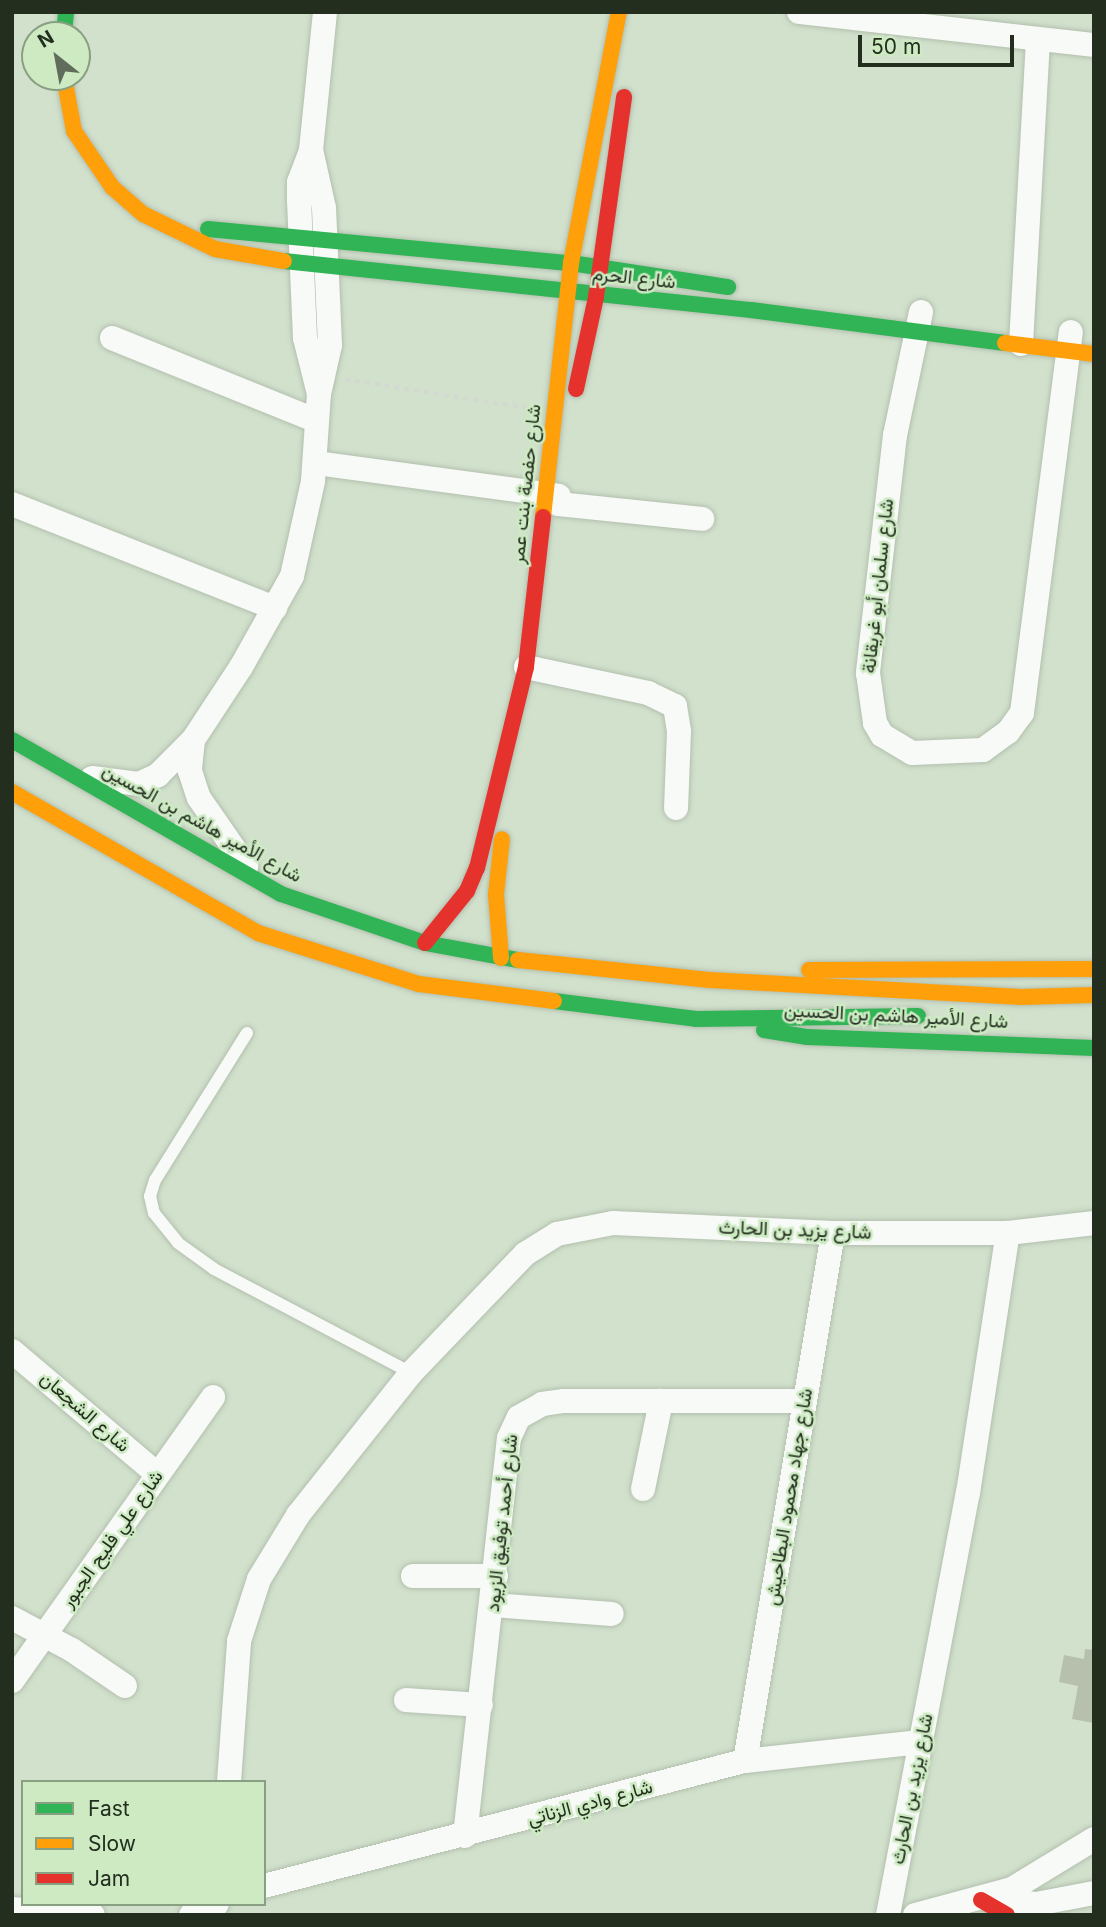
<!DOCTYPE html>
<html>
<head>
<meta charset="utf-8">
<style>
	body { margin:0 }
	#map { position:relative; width:1106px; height:1927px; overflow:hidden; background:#d1e1cc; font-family:Inter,Vazirmatn,sans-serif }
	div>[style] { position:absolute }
	.building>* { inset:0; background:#b7bfad }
	.path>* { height:3.5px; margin-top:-1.75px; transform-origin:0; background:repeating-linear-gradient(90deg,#d4d8d2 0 5px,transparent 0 10px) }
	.roads { filter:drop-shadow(0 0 2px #b3bfae) drop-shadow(0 0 2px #b3bfae) }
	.lane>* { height:12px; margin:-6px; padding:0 6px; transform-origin:6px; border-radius:6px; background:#f8faf7 }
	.street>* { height:24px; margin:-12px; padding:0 12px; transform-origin:12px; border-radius:12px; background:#f8faf7 }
	.fast>* { height:16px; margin:-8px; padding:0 8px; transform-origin:8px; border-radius:8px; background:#30b455 }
	.slow>* { height:16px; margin:-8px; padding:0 8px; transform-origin:8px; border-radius:8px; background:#ff9f0a }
	.jam>* { height:16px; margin:-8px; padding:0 8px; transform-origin:8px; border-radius:8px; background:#e5322d }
	span { translate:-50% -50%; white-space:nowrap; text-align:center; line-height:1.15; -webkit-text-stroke:5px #cdeac3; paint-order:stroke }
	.street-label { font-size:19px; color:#232e1f }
	.frame { position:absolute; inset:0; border:14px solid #232e1f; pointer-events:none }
	.legend { position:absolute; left:21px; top:1780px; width:245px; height:126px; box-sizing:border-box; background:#cdeac3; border:2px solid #899f81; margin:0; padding:9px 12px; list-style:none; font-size:21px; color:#232e1f }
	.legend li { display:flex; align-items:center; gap:14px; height:35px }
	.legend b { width:35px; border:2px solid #899f81 }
	.north { position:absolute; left:21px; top:21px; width:70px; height:70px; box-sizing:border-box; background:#cdeac3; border:2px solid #899f81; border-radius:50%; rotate:329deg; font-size:19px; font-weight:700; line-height:28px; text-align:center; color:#232e1f }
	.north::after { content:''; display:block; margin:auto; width:24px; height:32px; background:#606d5c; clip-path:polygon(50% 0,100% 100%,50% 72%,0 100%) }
	.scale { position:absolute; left:858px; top:35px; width:156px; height:32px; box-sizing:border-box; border:4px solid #232e1f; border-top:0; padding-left:9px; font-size:21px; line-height:24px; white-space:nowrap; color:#232e1f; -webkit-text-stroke:5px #cdeac3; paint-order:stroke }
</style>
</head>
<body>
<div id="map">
	<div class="building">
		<div style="clip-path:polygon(1085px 1649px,1094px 1650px,1094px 1723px,1072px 1719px,1078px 1686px,1059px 1682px,1064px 1655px,1084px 1659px)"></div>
	</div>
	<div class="path">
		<div style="left:345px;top:379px;width:184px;rotate:9.1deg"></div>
	</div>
	<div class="roads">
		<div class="lane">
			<div style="left:247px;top:1033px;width:173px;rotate:122deg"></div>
			<div style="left:155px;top:1180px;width:17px;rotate:107deg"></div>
			<div style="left:150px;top:1196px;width:17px;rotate:77deg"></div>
			<div style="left:154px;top:1213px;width:38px;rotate:51deg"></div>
			<div style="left:178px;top:1243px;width:44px;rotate:35.8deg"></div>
			<div style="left:214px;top:1269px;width:223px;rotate:27.8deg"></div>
		</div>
		<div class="street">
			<div style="left:799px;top:12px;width:297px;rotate:6.4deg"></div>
			<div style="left:921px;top:312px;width:126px;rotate:101.9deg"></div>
			<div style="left:895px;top:435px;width:240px;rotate:96.5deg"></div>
			<div style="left:868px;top:673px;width:50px;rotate:82deg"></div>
			<div style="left:875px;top:723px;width:14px;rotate:60deg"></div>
			<div style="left:882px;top:735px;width:35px;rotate:31deg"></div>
			<div style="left:912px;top:753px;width:71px;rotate:-2.4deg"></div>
			<div style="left:983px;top:750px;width:31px;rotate:-36deg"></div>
			<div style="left:1008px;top:732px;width:24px;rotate:-54deg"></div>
			<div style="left:1022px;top:713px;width:384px;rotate:-82.7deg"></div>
			<div style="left:112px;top:338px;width:221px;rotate:22deg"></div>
			<div style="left:1021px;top:344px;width:304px;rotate:-86.8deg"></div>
			<div style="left:319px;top:394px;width:58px;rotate:-104deg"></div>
			<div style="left:305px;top:338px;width:138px;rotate:-92.5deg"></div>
			<div style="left:299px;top:200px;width:18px;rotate:-90deg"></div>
			<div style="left:299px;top:182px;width:34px;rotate:-69deg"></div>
			<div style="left:311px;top:150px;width:139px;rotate:-84.2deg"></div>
			<div style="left:316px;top:463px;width:245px;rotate:7.7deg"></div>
			<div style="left:12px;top:504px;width:283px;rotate:21.6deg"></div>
			<div style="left:558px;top:504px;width:145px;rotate:5.9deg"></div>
			<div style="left:526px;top:667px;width:125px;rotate:12deg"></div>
			<div style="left:648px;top:693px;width:30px;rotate:26deg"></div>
			<div style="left:675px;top:706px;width:25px;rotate:81deg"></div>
			<div style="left:679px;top:731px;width:77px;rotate:92.2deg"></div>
			<div style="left:193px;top:740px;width:31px;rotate:96deg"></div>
			<div style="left:190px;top:771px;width:28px;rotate:72deg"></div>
			<div style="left:199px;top:798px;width:83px;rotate:55.3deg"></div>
			<div style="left:92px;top:778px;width:47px;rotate:7.3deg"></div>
			<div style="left:139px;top:784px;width:21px;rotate:-25deg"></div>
			<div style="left:158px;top:775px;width:49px;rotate:-45deg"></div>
			<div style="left:193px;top:740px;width:87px;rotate:-56.7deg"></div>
			<div style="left:241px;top:667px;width:104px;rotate:-60.7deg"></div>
			<div style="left:292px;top:576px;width:97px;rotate:-77.5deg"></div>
			<div style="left:313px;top:481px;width:87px;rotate:-86.1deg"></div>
			<div style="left:319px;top:394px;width:50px;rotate:-77.3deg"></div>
			<div style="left:330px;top:345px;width:137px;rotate:-92.5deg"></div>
			<div style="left:324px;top:208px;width:59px;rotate:-102.6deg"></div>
			<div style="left:12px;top:1351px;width:190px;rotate:40.3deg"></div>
			<div style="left:643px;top:1489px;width:90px;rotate:-78.4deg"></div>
			<div style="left:413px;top:1576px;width:83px"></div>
			<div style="left:493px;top:1605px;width:119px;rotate:4.3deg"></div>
			<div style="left:12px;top:1618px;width:68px;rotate:28.1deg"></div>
			<div style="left:72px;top:1650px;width:64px;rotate:34.2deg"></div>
			<div style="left:12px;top:1681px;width:348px;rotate:-54.7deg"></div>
			<div style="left:406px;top:1700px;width:75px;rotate:3.8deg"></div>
			<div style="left:745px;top:1761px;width:535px;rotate:-80.54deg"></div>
			<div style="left:229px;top:1782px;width:141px;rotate:-85.9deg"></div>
			<div style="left:239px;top:1641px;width:65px;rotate:-72.1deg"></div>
			<div style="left:259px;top:1579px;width:75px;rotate:-58.6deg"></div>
			<div style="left:298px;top:1515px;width:181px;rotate:-51.5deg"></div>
			<div style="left:411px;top:1373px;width:165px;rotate:-46.2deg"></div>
			<div style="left:525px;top:1254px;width:38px;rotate:-32deg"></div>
			<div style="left:557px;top:1234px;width:57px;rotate:-11.1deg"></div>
			<div style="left:613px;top:1223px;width:220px;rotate:2.6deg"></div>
			<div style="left:833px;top:1233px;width:175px"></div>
			<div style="left:1008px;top:1233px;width:87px;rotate:-6.6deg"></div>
			<div style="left:465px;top:1836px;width:400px;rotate:-83.7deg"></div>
			<div style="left:509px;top:1438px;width:23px;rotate:-65deg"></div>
			<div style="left:519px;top:1417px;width:26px;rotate:-29deg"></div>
			<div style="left:542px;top:1404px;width:22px;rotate:-8deg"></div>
			<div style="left:564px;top:1401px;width:241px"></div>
			<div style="left:264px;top:1886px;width:497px;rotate:-14.6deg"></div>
			<div style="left:745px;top:1761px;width:176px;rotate:-6.2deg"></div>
			<div style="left:989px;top:1899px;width:47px;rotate:6.1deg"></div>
			<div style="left:1036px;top:1904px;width:59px;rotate:-10.7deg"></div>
			<div style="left:12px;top:1909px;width:81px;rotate:4.2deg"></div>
			<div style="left:191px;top:1915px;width:28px;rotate:-23deg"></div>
			<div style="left:888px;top:1915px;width:430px;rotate:-79.3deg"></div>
			<div style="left:968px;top:1493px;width:263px;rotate:-81.3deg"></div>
			<div style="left:915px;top:1915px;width:100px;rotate:-15deg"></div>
			<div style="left:1012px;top:1889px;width:96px;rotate:-31.4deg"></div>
		</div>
		<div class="fast">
			<div style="left:64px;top:35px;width:23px;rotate:-85deg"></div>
			<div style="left:208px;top:229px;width:365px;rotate:5.4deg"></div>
			<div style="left:571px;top:263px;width:159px;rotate:8.7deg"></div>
			<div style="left:284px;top:261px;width:470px;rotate:6deg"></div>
			<div style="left:751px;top:310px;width:256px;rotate:7.4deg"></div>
			<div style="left:12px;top:740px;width:310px;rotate:29.8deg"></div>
			<div style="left:281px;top:894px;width:152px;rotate:18.8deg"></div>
			<div style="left:425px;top:943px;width:95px;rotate:10.4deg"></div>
			<div style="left:554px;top:1001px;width:143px;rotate:7.2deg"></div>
			<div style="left:696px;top:1019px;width:222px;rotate:-0.8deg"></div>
			<div style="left:764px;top:1030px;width:44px;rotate:9.2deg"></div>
			<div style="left:807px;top:1037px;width:287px;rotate:2.2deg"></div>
		</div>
		<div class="slow">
			<div style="left:64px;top:77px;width:55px;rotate:79.5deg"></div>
			<div style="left:74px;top:131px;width:68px;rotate:55.8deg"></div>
			<div style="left:112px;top:187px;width:41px;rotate:41.1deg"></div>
			<div style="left:143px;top:214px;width:80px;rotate:25.9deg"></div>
			<div style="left:215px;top:249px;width:70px;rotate:9.9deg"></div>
			<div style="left:1005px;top:343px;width:90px;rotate:7deg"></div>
			<div style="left:543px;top:517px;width:256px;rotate:-83.7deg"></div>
			<div style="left:571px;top:263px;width:256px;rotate:-79.2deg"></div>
			<div style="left:12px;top:792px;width:284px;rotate:29.8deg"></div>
			<div style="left:258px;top:933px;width:169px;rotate:17.6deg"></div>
			<div style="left:419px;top:984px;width:136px;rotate:7.2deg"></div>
			<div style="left:501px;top:958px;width:64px;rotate:-94.5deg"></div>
			<div style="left:496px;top:894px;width:55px;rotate:-83.8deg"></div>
			<div style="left:518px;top:960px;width:192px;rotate:6deg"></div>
			<div style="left:709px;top:980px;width:313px;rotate:3.1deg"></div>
			<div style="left:1022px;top:997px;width:72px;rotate:-1.6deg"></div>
			<div style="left:809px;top:970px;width:285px;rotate:-0.2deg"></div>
		</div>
		<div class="jam">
			<div style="left:576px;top:389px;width:94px;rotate:-77.7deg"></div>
			<div style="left:596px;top:297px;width:202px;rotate:-82deg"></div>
			<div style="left:425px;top:943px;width:67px;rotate:-51.1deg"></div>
			<div style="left:467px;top:891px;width:25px;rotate:-67deg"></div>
			<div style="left:477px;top:868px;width:207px;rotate:-76.3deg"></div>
			<div style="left:526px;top:667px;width:151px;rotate:-83.5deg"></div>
			<div style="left:981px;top:1900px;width:30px;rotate:30deg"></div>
		</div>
	</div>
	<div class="street-label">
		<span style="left:634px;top:278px;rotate:6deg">شارع الحرم</span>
		<span style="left:526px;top:484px;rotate:-84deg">شارع حفصة بنت عمر</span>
		<span style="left:878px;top:586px;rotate:-84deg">شارع سلمان أبو غريقانة</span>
		<span style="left:202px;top:823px;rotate:29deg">شارع الأمير هاشم بن الحسين</span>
		<span style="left:896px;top:1016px;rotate:3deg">شارع الأمير هاشم بن الحسين</span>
		<span style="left:795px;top:1230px;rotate:2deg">شارع يزيد بن الحارث</span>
		<span style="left:85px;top:1412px;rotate:41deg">شارع الشجعان</span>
		<span style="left:789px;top:1497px;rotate:-81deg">شارع جهاد محمود البطاحيش</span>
		<span style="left:502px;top:1523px;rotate:-84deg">شارع أحمد توفيق الزيود</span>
		<span style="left:112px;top:1539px;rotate:-55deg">شارع علي فليح الجبور</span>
		<span style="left:912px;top:1789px;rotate:-79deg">شارع يزيد بن الحارث</span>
		<span style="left:590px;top:1803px;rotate:-15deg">شارع وادي الزناتي</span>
	</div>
	<div class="frame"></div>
	<ul class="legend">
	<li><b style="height:9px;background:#30b455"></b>Fast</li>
	<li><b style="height:9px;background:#ff9f0a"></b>Slow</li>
	<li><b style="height:9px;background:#e5322d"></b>Jam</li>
	</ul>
	<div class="north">N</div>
	<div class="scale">50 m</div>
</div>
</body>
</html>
